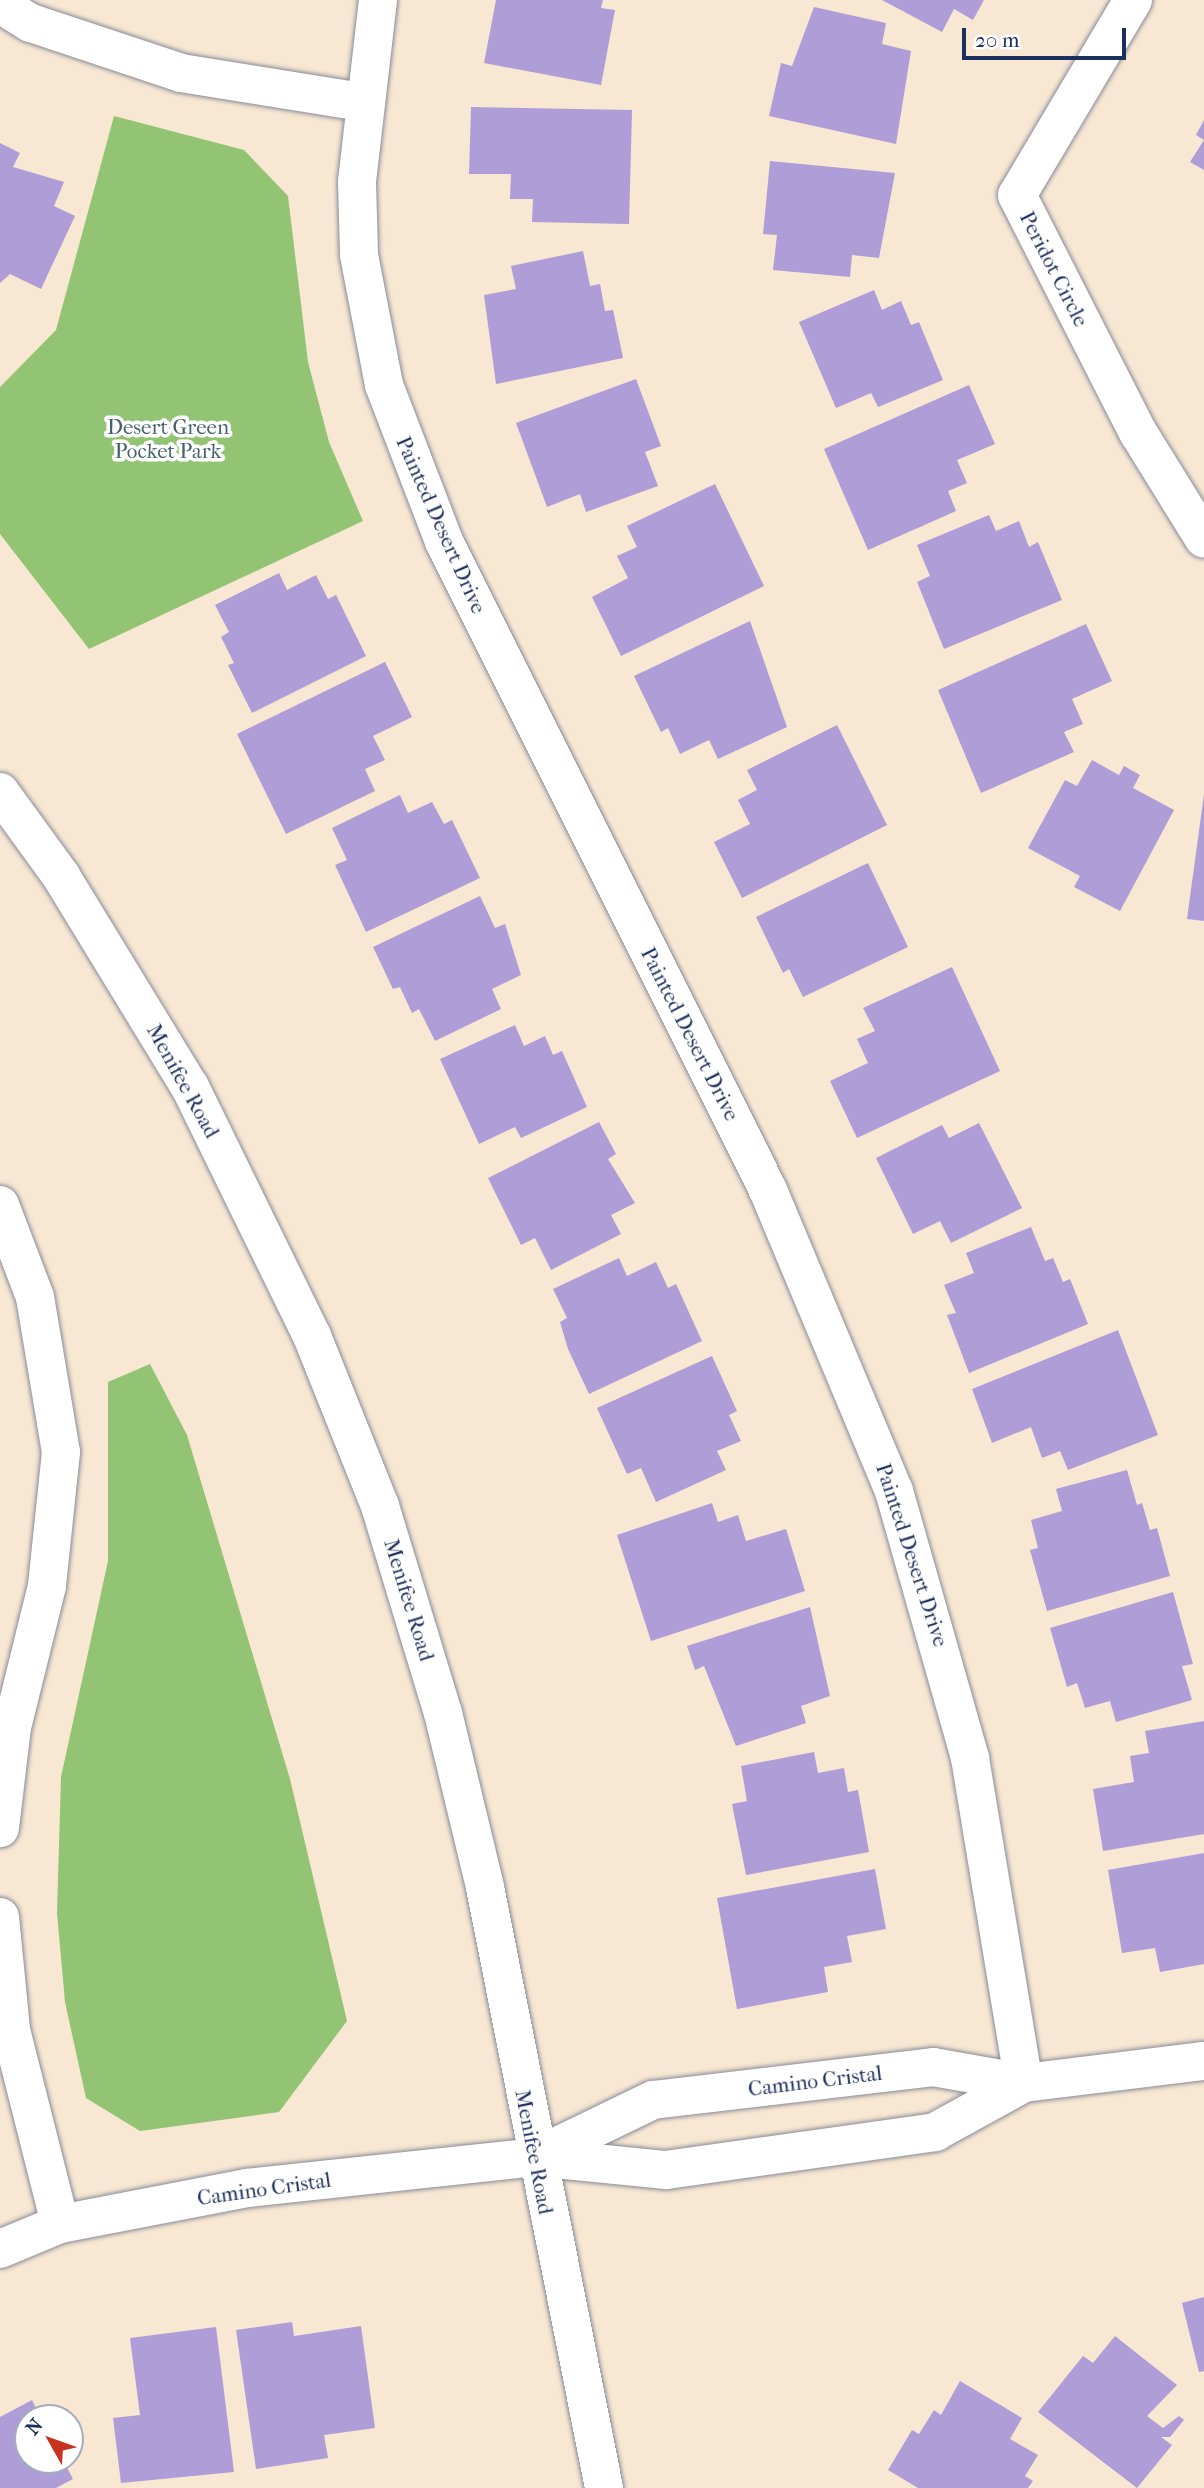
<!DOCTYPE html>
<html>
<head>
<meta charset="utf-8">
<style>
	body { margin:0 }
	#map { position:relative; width:1204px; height:2488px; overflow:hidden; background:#f7e7d3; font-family:"IM FELL French Canon",serif }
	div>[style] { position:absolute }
	.green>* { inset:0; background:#92c474 }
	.building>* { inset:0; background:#ae9dd6 }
	.roads { filter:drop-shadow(0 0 2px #898b98) drop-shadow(0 0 2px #898b98) }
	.street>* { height:38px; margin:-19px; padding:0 19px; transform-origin:19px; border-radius:19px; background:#fff }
	.primary>* { height:38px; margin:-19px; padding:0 19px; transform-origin:19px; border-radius:19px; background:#fff }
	span { translate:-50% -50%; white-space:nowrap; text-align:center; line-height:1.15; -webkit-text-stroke:7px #fff; paint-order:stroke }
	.street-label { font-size:21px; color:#1b2f5e }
	.park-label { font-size:21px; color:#456366 }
	.north { position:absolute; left:14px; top:2404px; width:70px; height:70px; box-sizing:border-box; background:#fff; border:2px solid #a4acbf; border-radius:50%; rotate:310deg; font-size:19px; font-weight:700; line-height:28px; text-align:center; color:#1b2f5e }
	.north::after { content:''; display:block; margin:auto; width:24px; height:32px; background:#c8321e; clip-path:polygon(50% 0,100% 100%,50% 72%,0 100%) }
	.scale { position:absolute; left:962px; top:28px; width:164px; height:32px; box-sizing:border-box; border:4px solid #1b2f5e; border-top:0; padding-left:9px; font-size:21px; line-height:24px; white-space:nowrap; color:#1b2f5e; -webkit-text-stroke:5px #fff; paint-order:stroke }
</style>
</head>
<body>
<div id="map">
	<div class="green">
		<div style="clip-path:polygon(114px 116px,244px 150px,288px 196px,308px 362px,329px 442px,363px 521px,89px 649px,0 534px,0 387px,56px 330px)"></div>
		<div style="clip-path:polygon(150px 1364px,187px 1435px,290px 1779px,347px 2021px,279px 2112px,140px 2131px,86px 2098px,65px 2002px,57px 1913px,61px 1777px,108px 1561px,108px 1382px)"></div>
	</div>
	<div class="building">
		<div style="clip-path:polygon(496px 0,603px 0,601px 8px,615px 10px,601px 85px,484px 63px)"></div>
		<div style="clip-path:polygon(882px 0,984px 0,973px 20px,954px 9px,942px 32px)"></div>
		<div style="clip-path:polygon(814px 7px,886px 23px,882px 44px,911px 51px,896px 144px,769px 116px,781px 63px,792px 66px)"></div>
		<div style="clip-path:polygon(471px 107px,632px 110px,629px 224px,532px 222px,533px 199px,510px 199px,511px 174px,469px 174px)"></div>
		<div style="clip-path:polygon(1204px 120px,1204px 170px,1190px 162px,1204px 140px,1196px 135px)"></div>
		<div style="clip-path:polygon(0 143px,20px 153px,13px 167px,64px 182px,54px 206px,75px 216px,41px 289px,10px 274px,0 283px)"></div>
		<div style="clip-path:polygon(770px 161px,895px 173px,879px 258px,852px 255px,850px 277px,773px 270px,777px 235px,763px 234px)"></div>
		<div style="clip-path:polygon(583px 251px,590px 286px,600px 284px,605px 311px,613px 310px,623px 358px,496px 384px,484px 295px,516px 289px,511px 266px)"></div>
		<div style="clip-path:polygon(874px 290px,882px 310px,901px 301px,911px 325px,919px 322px,943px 380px,878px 407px,871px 393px,836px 408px,799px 322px)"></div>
		<div style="clip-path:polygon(636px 379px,661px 446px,645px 452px,658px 486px,586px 512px,580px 494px,547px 507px,516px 423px)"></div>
		<div style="clip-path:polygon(969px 385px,995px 444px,957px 460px,967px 483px,948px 491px,956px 511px,868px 550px,824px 449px)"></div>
		<div style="clip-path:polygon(715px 484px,764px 586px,621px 656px,592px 597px,628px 578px,617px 556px,637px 547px,627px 526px)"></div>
		<div style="clip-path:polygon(989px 515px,996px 531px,1019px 521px,1029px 547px,1038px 542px,1062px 600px,944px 649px,917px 582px,930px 576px,917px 545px)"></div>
		<div style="clip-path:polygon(279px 573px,287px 590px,316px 575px,328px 599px,336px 595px,366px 656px,252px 713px,228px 665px,234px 663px,221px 637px,229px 632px,215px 605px)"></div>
		<div style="clip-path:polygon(750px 621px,787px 727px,718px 759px,709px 740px,680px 754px,668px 728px,661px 732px,634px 676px)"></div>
		<div style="clip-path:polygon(1086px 624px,1112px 681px,1072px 699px,1083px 724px,1064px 732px,1074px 752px,981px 793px,938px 690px)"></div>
		<div style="clip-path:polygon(385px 662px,412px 717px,373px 736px,385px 760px,365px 769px,375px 791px,286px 834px,237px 734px)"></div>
		<div style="clip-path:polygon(837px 725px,887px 825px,742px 898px,714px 842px,750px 824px,738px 800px,757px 790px,747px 770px)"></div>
		<div style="clip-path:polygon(1092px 760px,1119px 775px,1124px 766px,1140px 775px,1133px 788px,1174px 810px,1120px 911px,1074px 887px,1080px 876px,1028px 848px,1065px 780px,1077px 786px)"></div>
		<div style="clip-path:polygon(1204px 794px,1204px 921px,1187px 919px)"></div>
		<div style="clip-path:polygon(400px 795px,408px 813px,432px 802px,444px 824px,452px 820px,480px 878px,366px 932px,335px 865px,347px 860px,332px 828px)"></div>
		<div style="clip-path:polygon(868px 863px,908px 947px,803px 997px,789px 969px,783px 973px,756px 917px)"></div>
		<div style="clip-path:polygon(480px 896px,495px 928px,505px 924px,521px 975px,492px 989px,501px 1009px,435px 1041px,419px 1009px,412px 1013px,400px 987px,393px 989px,373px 947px)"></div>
		<div style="clip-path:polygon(952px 967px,1000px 1071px,857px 1138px,830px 1081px,868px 1063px,857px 1039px,875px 1031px,863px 1008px)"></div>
		<div style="clip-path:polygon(515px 1025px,524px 1046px,545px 1036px,553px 1055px,562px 1051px,587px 1107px,521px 1138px,515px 1127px,479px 1144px,440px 1059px)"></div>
		<div style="clip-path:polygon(599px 1122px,616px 1154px,608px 1159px,635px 1203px,611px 1215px,621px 1234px,551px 1270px,535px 1238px,521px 1245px,488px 1178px)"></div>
		<div style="clip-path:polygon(979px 1123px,1022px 1208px,951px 1243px,940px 1221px,913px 1234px,876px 1158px,942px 1125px,949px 1138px)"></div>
		<div style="clip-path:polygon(1031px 1227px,1045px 1261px,1053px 1258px,1063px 1282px,1070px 1279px,1088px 1324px,969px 1373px,947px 1315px,956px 1313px,944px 1285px,974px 1273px,966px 1253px)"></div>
		<div style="clip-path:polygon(619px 1258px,627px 1276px,656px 1262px,668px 1288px,676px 1284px,702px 1341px,589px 1394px,568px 1349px,560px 1322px,567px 1318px,553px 1289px)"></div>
		<div style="clip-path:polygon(1118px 1330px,1158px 1435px,1068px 1470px,1060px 1451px,1042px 1458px,1031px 1427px,992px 1443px,972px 1389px)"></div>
		<div style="clip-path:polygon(712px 1356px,737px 1411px,729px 1415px,741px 1441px,717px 1451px,726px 1470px,656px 1502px,641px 1468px,627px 1474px,597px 1408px)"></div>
		<div style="clip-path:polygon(1127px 1470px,1137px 1505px,1142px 1503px,1150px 1530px,1157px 1528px,1170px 1576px,1047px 1611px,1030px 1550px,1038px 1548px,1031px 1520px,1062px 1511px,1056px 1489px)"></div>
		<div style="clip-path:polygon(712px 1503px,718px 1522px,738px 1515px,746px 1541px,786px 1529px,805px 1591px,651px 1641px,617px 1535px)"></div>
		<div style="clip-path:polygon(1173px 1592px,1193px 1664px,1182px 1666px,1192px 1700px,1116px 1722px,1110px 1701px,1085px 1708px,1077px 1683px,1067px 1687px,1050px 1628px)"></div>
		<div style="clip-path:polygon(810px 1607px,830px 1696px,801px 1706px,806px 1723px,736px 1746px,704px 1666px,695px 1670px,687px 1646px)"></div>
		<div style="clip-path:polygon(1204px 1721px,1204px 1834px,1103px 1851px,1093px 1789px,1134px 1782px,1130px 1756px,1149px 1753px,1145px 1731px)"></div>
		<div style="clip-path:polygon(814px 1752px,818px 1773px,844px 1768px,848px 1792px,858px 1790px,869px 1852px,746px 1875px,732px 1804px,747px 1801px,741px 1766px)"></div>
		<div style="clip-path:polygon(1204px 1853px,1204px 1964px,1160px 1972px,1155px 1948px,1122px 1953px,1108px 1870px)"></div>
		<div style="clip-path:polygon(875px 1869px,886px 1929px,847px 1936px,852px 1962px,824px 1967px,828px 1992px,737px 2009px,717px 1898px)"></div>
		<div style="clip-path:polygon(1204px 2297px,1204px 2371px,1199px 2372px,1182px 2303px)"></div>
		<div style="clip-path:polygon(292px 2322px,294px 2336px,361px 2326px,375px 2428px,324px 2435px,328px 2458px,256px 2469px,236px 2330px)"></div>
		<div style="clip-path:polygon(216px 2327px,234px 2472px,121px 2483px,113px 2418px,140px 2415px,130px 2338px)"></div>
		<div style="clip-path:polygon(1115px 2336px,1177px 2385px,1147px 2416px,1163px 2428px,1179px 2416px,1184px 2420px,1170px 2437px,1161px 2437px,1172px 2445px,1137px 2488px,1038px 2412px,1083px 2356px,1093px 2363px)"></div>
		<div style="clip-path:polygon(960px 2381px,1022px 2418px,1010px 2439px,1038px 2455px,1025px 2476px,1033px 2481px,1028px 2488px,918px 2488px,888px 2470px,912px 2430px,919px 2434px,934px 2410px,941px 2415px)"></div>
		<div style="clip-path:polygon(32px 2400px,41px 2418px,28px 2418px,28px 2460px,63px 2460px,73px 2479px,56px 2488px,0 2488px,0 2417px)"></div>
	</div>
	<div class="roads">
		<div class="street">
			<div style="left:378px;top:0;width:183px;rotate:96.6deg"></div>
			<div style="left:357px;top:182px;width:73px;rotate:88.4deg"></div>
			<div style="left:359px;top:255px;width:132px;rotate:79.1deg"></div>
			<div style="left:384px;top:385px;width:167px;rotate:69deg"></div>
			<div style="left:444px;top:541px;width:725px;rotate:63.47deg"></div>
			<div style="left:768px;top:1190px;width:326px;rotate:67.3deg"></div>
			<div style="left:894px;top:1491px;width:278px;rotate:74.1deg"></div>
			<div style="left:970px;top:1758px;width:329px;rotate:80.6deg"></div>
			<div style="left:1133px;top:0;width:227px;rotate:120.7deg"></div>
			<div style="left:1017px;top:195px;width:268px;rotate:63deg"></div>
			<div style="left:1139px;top:434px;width:123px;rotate:58.2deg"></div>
			<div style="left:0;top:4px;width:36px;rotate:32deg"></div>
			<div style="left:31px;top:23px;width:158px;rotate:18.4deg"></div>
			<div style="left:181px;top:73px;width:183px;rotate:9.1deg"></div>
			<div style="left:0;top:1205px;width:98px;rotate:69.2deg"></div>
			<div style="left:35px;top:1297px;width:157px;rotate:80.5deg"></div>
			<div style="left:61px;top:1452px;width:135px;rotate:96deg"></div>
			<div style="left:47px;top:1586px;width:145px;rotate:103.9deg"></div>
			<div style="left:12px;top:1727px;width:102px;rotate:96.8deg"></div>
			<div style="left:0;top:1917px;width:114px;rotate:84.4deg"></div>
			<div style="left:11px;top:2030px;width:200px;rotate:75.8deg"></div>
			<div style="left:535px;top:2157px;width:131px;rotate:-25.8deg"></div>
			<div style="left:653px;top:2100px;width:282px;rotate:-6.7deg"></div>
			<div style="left:933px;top:2067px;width:92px;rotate:10deg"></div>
			<div style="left:1024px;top:2083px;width:181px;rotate:-7deg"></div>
			<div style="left:0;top:2249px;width:65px;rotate:-22.6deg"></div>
			<div style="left:60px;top:2224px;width:190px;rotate:-10.9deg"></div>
			<div style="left:247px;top:2188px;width:290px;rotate:-6.1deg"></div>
			<div style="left:535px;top:2157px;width:132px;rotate:5.7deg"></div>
			<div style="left:666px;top:2170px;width:272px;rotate:-8deg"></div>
			<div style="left:935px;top:2132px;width:102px;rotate:-28.8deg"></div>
		</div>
		<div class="primary">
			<div style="left:0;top:792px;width:104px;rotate:54deg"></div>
			<div style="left:61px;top:876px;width:247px;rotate:58.6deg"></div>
			<div style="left:190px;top:1087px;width:277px;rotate:63.9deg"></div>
			<div style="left:312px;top:1336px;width:183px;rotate:68.2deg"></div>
			<div style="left:380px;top:1506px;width:216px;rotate:73.1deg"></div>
			<div style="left:443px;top:1713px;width:179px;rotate:76.4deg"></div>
			<div style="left:485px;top:1887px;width:613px;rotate:78.8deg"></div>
		</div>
	</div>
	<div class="street-label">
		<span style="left:1054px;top:269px;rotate:63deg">Peridot Circle</span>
		<span style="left:441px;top:525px;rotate:66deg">Painted Desert Drive</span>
		<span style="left:690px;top:1034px;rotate:63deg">Painted Desert Drive</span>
		<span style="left:183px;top:1081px;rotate:61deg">Menifee Road</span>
		<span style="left:912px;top:1555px;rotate:72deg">Painted Desert Drive</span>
		<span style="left:409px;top:1600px;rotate:73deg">Menifee Road</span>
		<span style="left:815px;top:2081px;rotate:-7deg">Camino Cristal</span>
		<span style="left:534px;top:2152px;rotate:79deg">Menifee Road</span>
		<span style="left:264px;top:2189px;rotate:-8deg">Camino Cristal</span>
	</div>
	<div class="park-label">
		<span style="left:168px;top:439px">Desert Green<br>Pocket Park</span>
	</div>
	<div class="north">N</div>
	<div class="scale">20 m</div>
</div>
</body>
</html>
